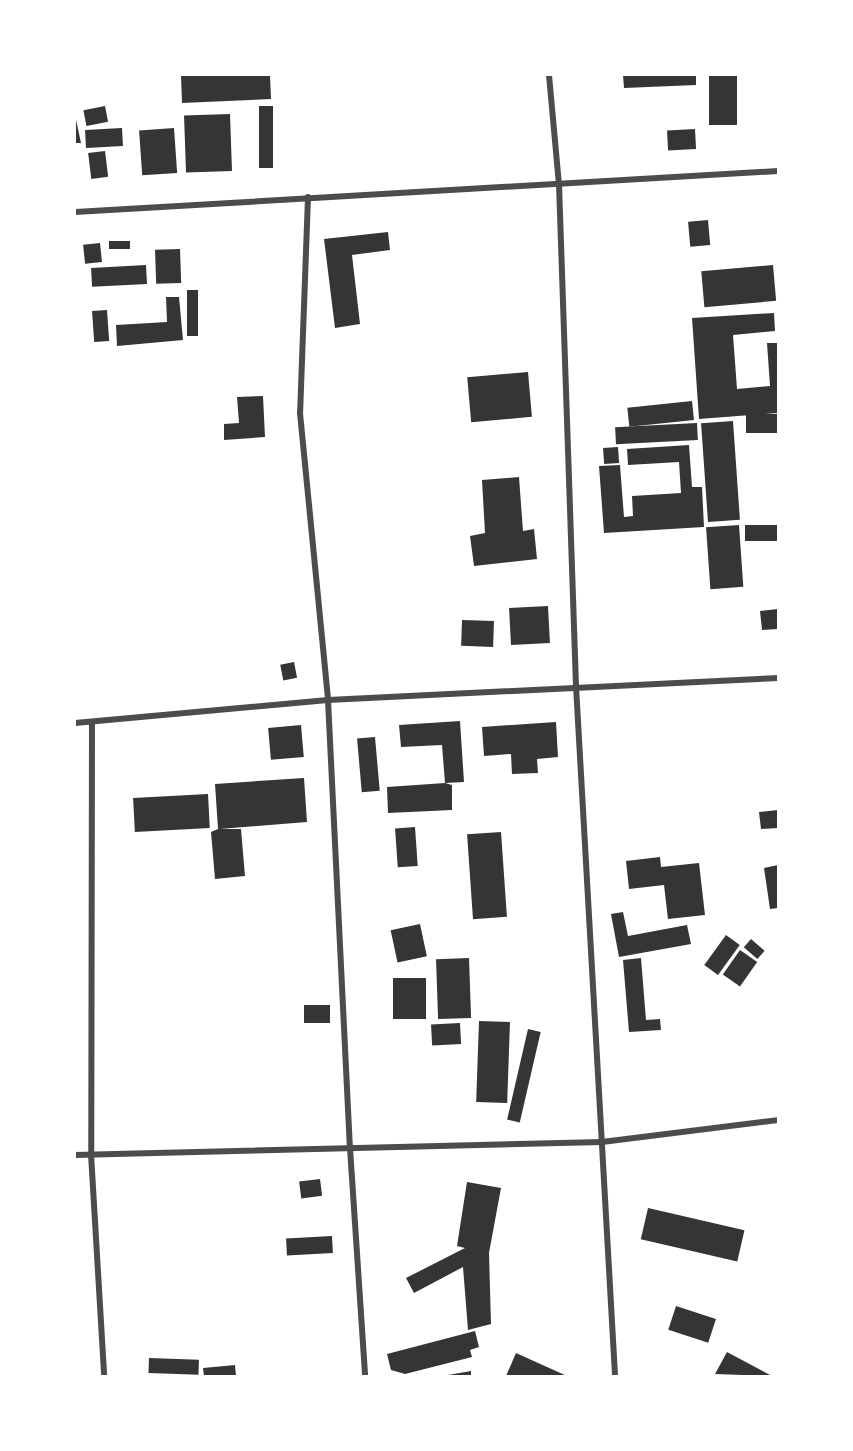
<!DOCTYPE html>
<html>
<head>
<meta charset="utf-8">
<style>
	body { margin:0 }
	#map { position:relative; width:853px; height:1451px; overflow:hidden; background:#fff; font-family:"DejaVu Sans",sans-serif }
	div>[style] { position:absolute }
	.building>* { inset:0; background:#353535; transform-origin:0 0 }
	.minor>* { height:6px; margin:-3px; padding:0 3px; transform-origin:3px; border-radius:3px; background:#4c4c4c }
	span { translate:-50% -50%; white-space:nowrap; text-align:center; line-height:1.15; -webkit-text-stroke:6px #fff; paint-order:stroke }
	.frame { position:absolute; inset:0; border:76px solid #fff; pointer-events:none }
</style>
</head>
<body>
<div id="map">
	<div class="building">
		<div style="clip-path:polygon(181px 75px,270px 75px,271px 99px,182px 103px)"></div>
		<div style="clip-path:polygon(623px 75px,696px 75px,696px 85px,624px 88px)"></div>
		<div style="left:709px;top:75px;width:28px;height:50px"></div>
		<div style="left:105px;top:106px;width:16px;height:22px;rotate:79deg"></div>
		<div style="left:259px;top:106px;width:14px;height:62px"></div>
		<div style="left:230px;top:114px;width:57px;height:46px;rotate:88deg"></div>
		<div style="clip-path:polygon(75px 115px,81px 143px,75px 143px)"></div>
		<div style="left:122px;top:128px;width:18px;height:37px;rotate:87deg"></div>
		<div style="left:174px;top:128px;width:45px;height:35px;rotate:86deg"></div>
		<div style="left:695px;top:129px;width:20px;height:28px;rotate:87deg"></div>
		<div style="left:105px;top:151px;width:26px;height:17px;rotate:83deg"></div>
		<div style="left:708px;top:220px;width:25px;height:20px;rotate:85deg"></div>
		<div style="clip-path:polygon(388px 232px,390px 250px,352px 255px,360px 324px,335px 328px,324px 239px)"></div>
		<div style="left:109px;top:241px;width:21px;height:8px"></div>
		<div style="left:100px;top:243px;width:19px;height:17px;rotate:84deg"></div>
		<div style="left:180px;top:249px;width:34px;height:25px;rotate:88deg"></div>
		<div style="left:146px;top:265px;width:19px;height:55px;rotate:87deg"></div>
		<div style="left:773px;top:265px;width:36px;height:72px;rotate:85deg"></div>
		<div style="left:187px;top:290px;width:11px;height:46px"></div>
		<div style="clip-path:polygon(166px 297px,179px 297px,183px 340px,117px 346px,116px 325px,167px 322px)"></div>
		<div style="left:107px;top:310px;width:31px;height:15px;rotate:86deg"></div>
		<div style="clip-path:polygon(774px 313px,775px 331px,733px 335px,737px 389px,770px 386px,767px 343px,778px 343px,778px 413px,699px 419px,692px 318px)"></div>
		<div style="left:528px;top:372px;width:45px;height:61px;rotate:85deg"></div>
		<div style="clip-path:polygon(263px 396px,265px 437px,224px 440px,224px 424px,239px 423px,237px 397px)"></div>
		<div style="left:692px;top:401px;width:19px;height:65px;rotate:84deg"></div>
		<div style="left:778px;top:414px;width:19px;height:32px;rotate:90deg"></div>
		<div style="left:733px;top:421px;width:99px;height:32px;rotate:86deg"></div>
		<div style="left:697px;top:423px;width:17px;height:82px;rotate:87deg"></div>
		<div style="clip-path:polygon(689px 445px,692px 487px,702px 487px,704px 527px,604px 533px,599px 466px,620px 465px,624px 517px,633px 516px,632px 496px,681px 493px,679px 462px,628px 465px,627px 449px)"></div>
		<div style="left:618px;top:447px;width:16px;height:15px;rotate:86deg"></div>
		<div style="clip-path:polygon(519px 477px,523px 531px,534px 529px,537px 559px,474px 566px,470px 536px,485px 533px,482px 480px)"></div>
		<div style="left:739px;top:525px;width:62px;height:33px;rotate:86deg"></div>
		<div style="left:778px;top:525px;width:16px;height:33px;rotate:90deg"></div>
		<div style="left:548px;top:606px;width:37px;height:39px;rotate:87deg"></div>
		<div style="clip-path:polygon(778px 609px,778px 629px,762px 630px,760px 611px)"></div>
		<div style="left:494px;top:621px;width:26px;height:32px;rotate:92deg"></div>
		<div style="left:294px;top:662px;width:16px;height:14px;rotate:79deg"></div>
		<div style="clip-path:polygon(460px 721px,464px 782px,445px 783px,442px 745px,401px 747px,399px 725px)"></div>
		<div style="clip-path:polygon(556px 722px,558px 757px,537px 759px,538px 773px,512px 774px,511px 754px,484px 756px,482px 727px)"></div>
		<div style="left:301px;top:725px;width:32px;height:33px;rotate:85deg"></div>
		<div style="left:375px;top:737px;width:54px;height:18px;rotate:85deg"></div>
		<div style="clip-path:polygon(304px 778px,307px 822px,220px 829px,241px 829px,245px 876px,215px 879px,211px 832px,218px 829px,215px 784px)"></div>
		<div style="clip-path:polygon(445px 783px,452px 785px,452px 810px,388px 813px,387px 787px)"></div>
		<div style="left:208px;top:794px;width:34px;height:75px;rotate:87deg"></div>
		<div style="clip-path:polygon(778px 810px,778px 828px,761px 829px,759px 812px)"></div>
		<div style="left:415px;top:827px;width:39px;height:20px;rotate:86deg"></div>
		<div style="left:501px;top:832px;width:85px;height:34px;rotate:86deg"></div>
		<div style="clip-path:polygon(660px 857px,661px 867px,699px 863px,705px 915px,668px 919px,664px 885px,629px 889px,626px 861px)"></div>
		<div style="clip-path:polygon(778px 865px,778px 908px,770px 909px,764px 868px)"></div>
		<div style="clip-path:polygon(623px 912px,628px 936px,687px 925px,691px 944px,619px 957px,611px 914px)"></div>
		<div style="left:420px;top:924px;width:33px;height:30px;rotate:78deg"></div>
		<div style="left:726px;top:935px;width:17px;height:37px;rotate:36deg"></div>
		<div style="left:751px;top:939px;width:18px;height:11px;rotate:41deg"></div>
		<div style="left:740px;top:950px;width:21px;height:30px;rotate:35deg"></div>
		<div style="left:469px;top:958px;width:60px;height:33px;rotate:88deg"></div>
		<div style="clip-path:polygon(641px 958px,646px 1020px,660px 1019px,661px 1030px,629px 1032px,623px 960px)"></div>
		<div style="left:393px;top:978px;width:33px;height:41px"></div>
		<div style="left:304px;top:1005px;width:26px;height:18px"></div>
		<div style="left:479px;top:1021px;width:31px;height:81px;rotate:2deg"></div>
		<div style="left:460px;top:1023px;width:21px;height:29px;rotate:87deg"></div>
		<div style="left:528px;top:1029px;width:13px;height:93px;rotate:13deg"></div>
		<div style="left:320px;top:1179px;width:17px;height:21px;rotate:83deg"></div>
		<div style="clip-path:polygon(467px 1182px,501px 1188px,489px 1253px,491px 1324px,468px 1330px,463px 1267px,414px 1293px,406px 1278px,465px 1248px,457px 1246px)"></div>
		<div style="left:648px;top:1208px;width:99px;height:32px;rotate:13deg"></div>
		<div style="left:332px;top:1236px;width:17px;height:46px;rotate:87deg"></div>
		<div style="left:676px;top:1306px;width:42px;height:25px;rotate:18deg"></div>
		<div style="clip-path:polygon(475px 1331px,479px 1347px,470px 1350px,472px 1357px,405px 1374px,391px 1370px,387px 1354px)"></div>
		<div style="clip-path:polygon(727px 1352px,772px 1376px,715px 1374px)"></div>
		<div style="clip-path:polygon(516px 1353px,567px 1376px,506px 1376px)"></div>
		<div style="left:149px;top:1358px;width:50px;height:15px;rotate:2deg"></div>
		<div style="clip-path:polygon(235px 1365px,236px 1376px,204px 1376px,203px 1368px)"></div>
		<div style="clip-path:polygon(471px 1371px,471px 1376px,448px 1376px,448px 1375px)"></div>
	</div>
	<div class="minor">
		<div style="left:549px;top:75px;width:109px;rotate:84.8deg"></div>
		<div style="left:559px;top:184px;width:502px;rotate:88.06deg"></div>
		<div style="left:576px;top:686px;width:691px;rotate:86.76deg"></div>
		<div style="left:308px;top:197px;width:216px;rotate:92.1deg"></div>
		<div style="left:300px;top:413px;width:288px;rotate:84.4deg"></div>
		<div style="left:328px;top:700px;width:449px;rotate:87.2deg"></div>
		<div style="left:350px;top:1148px;width:228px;rotate:86.2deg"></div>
		<div style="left:75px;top:212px;width:704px;rotate:-3.34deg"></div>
		<div style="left:75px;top:723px;width:254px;rotate:-5.2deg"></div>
		<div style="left:328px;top:700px;width:451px;rotate:-2.8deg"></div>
		<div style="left:92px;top:723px;width:431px;rotate:90.1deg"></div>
		<div style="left:91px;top:1154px;width:222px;rotate:86.6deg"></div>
		<div style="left:75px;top:1155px;width:527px;rotate:-1.41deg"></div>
		<div style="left:602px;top:1142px;width:177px;rotate:-7.1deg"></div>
	</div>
	<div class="frame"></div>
</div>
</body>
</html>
